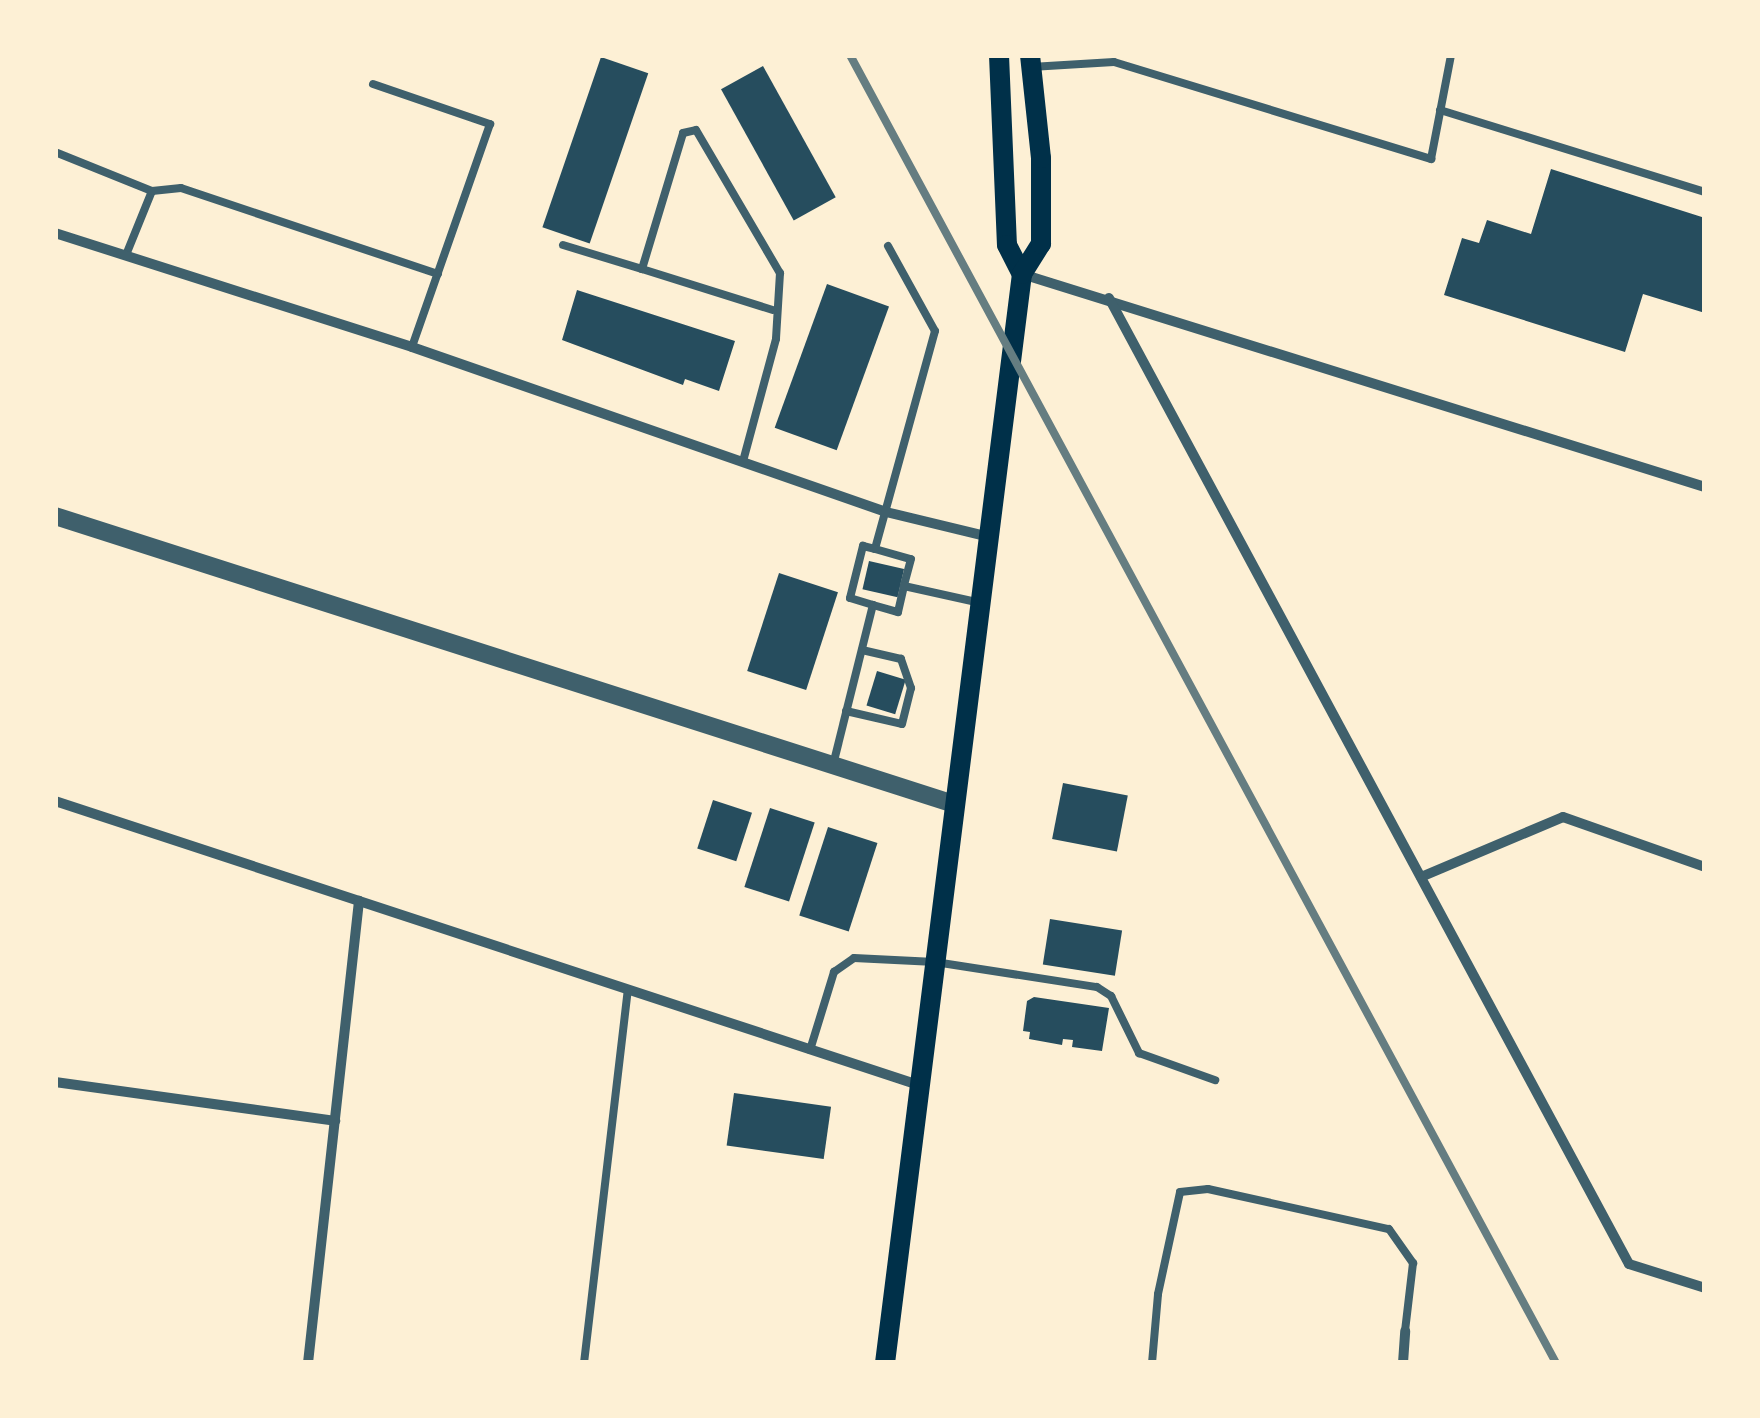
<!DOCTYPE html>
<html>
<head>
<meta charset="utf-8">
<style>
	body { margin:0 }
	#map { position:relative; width:1760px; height:1418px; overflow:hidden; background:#fdf0d5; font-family:Ubuntu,sans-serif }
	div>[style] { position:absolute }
	.building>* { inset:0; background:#264d5e; transform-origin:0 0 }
	.service>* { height:8px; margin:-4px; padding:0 4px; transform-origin:4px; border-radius:4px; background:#3f606c }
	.minor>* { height:10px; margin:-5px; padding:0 5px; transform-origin:5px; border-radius:5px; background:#3f606c }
	.tertiary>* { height:18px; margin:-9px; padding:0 9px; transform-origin:9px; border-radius:9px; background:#3f606c }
	.secondary>* { height:20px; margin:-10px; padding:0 10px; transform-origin:10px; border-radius:10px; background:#003049 }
	.rail>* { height:8px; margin:-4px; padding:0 4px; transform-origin:4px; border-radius:4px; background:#657d81 }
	span { translate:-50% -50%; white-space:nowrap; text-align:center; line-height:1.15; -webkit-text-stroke:8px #fdf0d5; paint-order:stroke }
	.frame { position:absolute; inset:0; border:58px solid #fdf0d5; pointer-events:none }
</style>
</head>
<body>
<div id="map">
	<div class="building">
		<div style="left:601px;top:57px;width:50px;height:180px;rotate:19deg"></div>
		<div style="left:763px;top:66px;width:150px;height:48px;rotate:61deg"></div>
		<div style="clip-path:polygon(1551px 169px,1705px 218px,1705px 313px,1643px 294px,1625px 352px,1444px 295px,1462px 238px,1479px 243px,1487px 220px,1531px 234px)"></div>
		<div style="left:827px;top:284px;width:66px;height:153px;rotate:20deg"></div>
		<div style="clip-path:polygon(577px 290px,735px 341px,719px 391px,685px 379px,683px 385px,562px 340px)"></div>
		<div style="left:869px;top:561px;width:36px;height:29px;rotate:13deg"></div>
		<div style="left:779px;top:573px;width:62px;height:103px;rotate:18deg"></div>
		<div style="left:877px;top:671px;width:30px;height:36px;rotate:17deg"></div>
		<div style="left:1063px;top:783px;width:66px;height:57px;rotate:11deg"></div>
		<div style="left:713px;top:800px;width:41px;height:51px;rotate:18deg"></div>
		<div style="left:770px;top:808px;width:47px;height:83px;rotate:18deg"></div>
		<div style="left:828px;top:827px;width:52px;height:93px;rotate:18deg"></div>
		<div style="left:1050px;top:919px;width:73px;height:46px;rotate:9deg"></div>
		<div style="clip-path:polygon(1034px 997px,1109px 1008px,1102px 1051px,1072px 1047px,1073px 1040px,1063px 1039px,1062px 1045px,1029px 1039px,1030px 1032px,1023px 1031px,1027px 1001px)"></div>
		<div style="left:734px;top:1093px;width:98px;height:53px;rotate:8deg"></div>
	</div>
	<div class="service">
		<div style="left:1031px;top:67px;width:83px;rotate:-3.4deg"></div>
		<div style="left:1114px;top:62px;width:332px;rotate:17deg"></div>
		<div style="left:1431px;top:159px;width:106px;rotate:-79.1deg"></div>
		<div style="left:373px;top:84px;width:124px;rotate:18.9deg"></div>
		<div style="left:490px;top:124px;width:236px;rotate:109.3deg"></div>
		<div style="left:1440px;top:110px;width:277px;rotate:17.2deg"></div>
		<div style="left:55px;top:152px;width:105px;rotate:21.9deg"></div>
		<div style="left:563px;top:245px;width:83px;rotate:16.9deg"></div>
		<div style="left:642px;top:269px;width:142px;rotate:-73.2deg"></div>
		<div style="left:683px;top:133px;width:13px;rotate:-13deg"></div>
		<div style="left:696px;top:130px;width:166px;rotate:59.6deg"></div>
		<div style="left:780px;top:273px;width:66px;rotate:93.5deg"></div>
		<div style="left:776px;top:339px;width:126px;rotate:105.1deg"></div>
		<div style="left:888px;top:246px;width:97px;rotate:61.1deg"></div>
		<div style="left:935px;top:331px;width:226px;rotate:105.4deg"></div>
		<div style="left:875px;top:549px;width:37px;rotate:16deg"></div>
		<div style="left:911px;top:559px;width:28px;rotate:105deg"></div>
		<div style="left:126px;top:255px;width:69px;rotate:-67.9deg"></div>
		<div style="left:152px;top:191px;width:29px;rotate:-6deg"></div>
		<div style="left:181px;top:188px;width:271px;rotate:18.5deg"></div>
		<div style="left:642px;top:269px;width:137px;rotate:17.4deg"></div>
		<div style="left:873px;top:605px;width:24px;rotate:-163deg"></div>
		<div style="left:850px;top:598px;width:54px;rotate:-76deg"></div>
		<div style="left:863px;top:546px;width:12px;rotate:14deg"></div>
		<div style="left:846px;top:711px;width:57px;rotate:13.1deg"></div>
		<div style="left:902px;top:724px;width:37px;rotate:-76deg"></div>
		<div style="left:911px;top:688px;width:31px;rotate:-109deg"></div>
		<div style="left:901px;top:659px;width:40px;rotate:-167deg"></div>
		<div style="left:833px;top:765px;width:165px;rotate:-76deg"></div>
		<div style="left:873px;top:605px;width:26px;rotate:16deg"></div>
		<div style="left:898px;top:612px;width:27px;rotate:-77deg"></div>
		<div style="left:904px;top:586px;width:74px;rotate:12.5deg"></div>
		<div style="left:810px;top:1050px;width:82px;rotate:-72.9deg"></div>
		<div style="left:834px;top:972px;width:24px;rotate:-35deg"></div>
		<div style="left:854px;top:958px;width:81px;rotate:2.8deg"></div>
		<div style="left:935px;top:962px;width:164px;rotate:8.8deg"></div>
		<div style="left:1097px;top:987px;width:17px;rotate:33deg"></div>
		<div style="left:1111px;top:996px;width:64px;rotate:63.8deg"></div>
		<div style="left:1139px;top:1053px;width:81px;rotate:19.6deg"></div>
		<div style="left:584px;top:1363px;width:376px;rotate:-83.3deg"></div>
		<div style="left:1152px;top:1363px;width:69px;rotate:-85deg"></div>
		<div style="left:1158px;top:1294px;width:104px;rotate:-77.8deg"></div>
		<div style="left:1180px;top:1192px;width:28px;rotate:-6deg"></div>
		<div style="left:1208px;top:1189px;width:185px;rotate:12.5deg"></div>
		<div style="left:1389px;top:1229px;width:42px;rotate:54.8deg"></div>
		<div style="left:1413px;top:1263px;width:68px;rotate:96.7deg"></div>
	</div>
	<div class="minor">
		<div style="left:55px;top:233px;width:375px;rotate:17.7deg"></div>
		<div style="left:412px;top:347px;width:502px;rotate:19.19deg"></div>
		<div style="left:886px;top:512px;width:106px;rotate:13.6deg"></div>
		<div style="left:1022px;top:274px;width:715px;rotate:17.32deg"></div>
		<div style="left:1109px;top:298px;width:1097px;rotate:61.71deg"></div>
		<div style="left:1629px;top:1264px;width:80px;rotate:17.5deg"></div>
		<div style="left:55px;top:801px;width:909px;rotate:18.2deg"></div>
		<div style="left:1421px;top:877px;width:154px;rotate:-22.9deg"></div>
		<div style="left:1563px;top:817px;width:151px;rotate:19.4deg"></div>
		<div style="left:55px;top:1082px;width:283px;rotate:7.9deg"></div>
		<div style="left:308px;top:1363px;width:465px;rotate:-83.7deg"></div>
		<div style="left:1403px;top:1363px;width:32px;rotate:-86deg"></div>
	</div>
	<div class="tertiary">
		<div style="left:55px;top:516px;width:944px;rotate:17.76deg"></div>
	</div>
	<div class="secondary">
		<div style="left:999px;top:55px;width:190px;rotate:87.6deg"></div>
		<div style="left:1007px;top:245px;width:33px;rotate:63deg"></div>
		<div style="left:885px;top:1363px;width:1098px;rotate:-82.83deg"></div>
		<div style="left:1022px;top:274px;width:36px;rotate:-58deg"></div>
		<div style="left:1041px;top:244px;width:86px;rotate:-90deg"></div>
		<div style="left:1041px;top:158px;width:104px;rotate:-96.1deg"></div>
	</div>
	<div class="rail">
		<div style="left:850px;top:55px;width:1486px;rotate:61.64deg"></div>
	</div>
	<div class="frame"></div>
</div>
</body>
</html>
